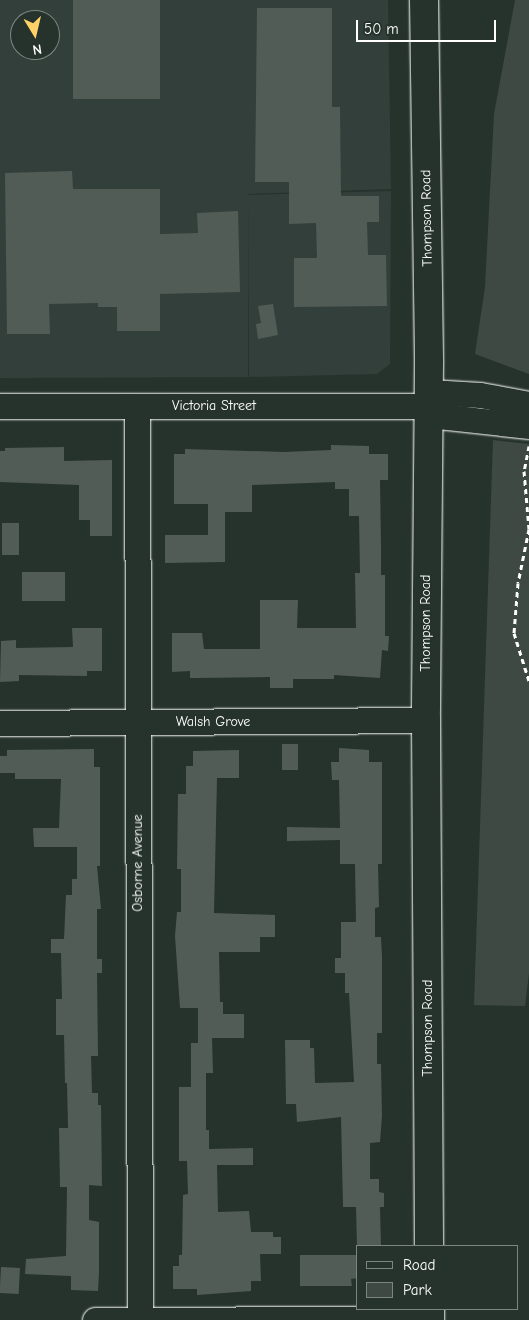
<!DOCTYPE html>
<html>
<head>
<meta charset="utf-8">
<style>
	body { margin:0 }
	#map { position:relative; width:529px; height:1320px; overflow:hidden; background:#26332d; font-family:"Comic Neue",sans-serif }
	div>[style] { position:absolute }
	.built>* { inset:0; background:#333f3a }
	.green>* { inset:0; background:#3e4944 }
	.building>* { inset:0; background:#515c57; transform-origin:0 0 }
	.path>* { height:3px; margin-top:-1.5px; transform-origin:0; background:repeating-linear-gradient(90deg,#fff 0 5px,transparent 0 9px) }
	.roads { filter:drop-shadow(0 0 1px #fff) drop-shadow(0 0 1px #fff) }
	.minor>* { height:25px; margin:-12.5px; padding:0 12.5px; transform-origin:12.5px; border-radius:12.5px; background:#26332d }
	.major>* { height:28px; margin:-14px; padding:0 14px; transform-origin:14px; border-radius:14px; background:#26332d }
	span { translate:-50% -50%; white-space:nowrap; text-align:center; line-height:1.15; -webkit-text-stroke:4px #26332d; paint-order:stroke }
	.street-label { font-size:14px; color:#fff }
	.legend { position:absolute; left:356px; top:1245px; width:162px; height:65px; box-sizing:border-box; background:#26332d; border:1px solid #7d8581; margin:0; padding:6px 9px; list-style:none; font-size:15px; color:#fff }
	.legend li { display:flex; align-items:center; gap:10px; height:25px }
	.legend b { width:25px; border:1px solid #7d8581 }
	.north { position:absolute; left:10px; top:10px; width:50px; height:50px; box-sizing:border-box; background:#26332d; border:1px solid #7d8581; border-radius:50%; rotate:171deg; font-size:14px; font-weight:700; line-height:20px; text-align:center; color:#fff }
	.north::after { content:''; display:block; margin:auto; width:18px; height:22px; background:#ffd166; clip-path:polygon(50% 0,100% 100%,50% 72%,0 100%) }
	.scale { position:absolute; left:356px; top:20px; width:140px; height:22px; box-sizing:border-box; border:2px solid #fff; border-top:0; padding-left:6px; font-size:15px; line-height:18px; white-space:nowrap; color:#fff; -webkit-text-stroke:4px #26332d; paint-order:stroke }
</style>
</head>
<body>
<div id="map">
	<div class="built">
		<div style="clip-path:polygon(evenodd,0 0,388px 0,391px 189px,248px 194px,248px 377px,0 378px,0 0,20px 20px,50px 20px,50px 50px,20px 50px,20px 20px)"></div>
		<div style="clip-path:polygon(391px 191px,390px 364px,377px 374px,249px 377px,248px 195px)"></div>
	</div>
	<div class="green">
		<div style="clip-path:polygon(515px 0,529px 0,529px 374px,475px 354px,485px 287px,494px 114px)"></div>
		<div style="clip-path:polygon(493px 440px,529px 444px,529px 973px,525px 1006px,474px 1005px)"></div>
	</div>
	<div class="building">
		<div style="left:73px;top:0;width:87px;height:99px"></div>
		<div style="clip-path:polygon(257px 8px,332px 8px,332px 107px,340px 107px,341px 196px,379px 196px,379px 222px,367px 222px,368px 255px,386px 255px,387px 306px,294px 307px,294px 258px,317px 258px,316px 223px,289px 224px,289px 182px,255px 182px)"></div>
		<div style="clip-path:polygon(72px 171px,73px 189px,160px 189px,160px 234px,198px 233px,197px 213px,238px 211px,240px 292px,160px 294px,160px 331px,117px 331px,117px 307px,98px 307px,98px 303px,49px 304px,50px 334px,7px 334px,5px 173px)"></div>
		<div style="clip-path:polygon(273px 304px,278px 335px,258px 339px,256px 324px,261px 323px,258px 306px)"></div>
		<div style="clip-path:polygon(331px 445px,369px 446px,369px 454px,388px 454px,388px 480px,380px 480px,381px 546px,381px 575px,385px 575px,385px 636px,389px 636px,388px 651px,382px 650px,380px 678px,334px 675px,334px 679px,293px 679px,293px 688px,270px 688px,270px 677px,197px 678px,190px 678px,190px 671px,172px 672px,172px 633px,202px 633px,204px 649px,260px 649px,260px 600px,298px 600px,297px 628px,356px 628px,355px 573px,360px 573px,359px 516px,349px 516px,349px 489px,335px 489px,335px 482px,252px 485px,252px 512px,225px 512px,225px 562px,165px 563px,165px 535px,208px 535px,208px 504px,174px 504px,174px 454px,185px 454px,185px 449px,284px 452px,331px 450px)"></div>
		<div style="clip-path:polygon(64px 447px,64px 461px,112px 460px,112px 536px,90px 536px,90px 520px,79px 520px,79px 485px,0 482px,0 451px,5px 451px,5px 448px)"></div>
		<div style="left:2px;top:523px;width:17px;height:32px"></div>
		<div style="left:22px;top:572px;width:43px;height:29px"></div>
		<div style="clip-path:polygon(72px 628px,102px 628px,102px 671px,87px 671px,87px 676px,19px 675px,19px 681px,0 682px,1px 641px,16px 640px,16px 648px,73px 647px)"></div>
		<div style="left:282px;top:744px;width:16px;height:26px"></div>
		<div style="clip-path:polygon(339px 748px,369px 750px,369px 762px,382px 762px,382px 864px,378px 864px,379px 907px,375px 908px,375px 937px,381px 937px,382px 957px,382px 1033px,377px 1033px,377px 1064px,381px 1064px,382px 1116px,380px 1142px,370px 1143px,370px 1179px,379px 1179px,379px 1192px,384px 1193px,384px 1207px,380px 1207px,381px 1246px,357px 1246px,356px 1207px,343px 1207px,341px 1117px,297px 1122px,296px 1104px,286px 1104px,285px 1040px,310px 1040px,310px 1048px,314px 1048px,315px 1083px,354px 1082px,349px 993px,345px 993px,345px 973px,335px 973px,335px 958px,341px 958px,341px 922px,356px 922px,355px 864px,340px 864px,340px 840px,287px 841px,287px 827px,340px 828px,339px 780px,332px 780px,331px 762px,339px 762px)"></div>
		<div style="clip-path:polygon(94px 749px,94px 767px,100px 767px,100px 866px,97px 866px,101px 909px,97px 909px,97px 959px,102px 959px,102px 973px,97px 973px,98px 1056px,91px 1056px,92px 1093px,98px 1093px,98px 1105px,101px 1105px,102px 1186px,89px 1185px,89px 1220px,99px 1222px,99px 1272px,98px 1291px,71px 1290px,71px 1276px,25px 1274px,26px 1259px,66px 1256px,67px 1187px,60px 1187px,59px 1128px,68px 1128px,67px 1083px,65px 1083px,64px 1035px,56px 1035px,56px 999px,62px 999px,61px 953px,51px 953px,51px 939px,64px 939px,66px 895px,72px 895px,72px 879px,77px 879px,77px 847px,34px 847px,33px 828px,59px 828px,61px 779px,15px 779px,15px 773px,0 773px,0 756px,7px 756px,7px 750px)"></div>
		<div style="clip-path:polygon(239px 750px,239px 778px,217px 778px,214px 913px,275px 915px,275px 937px,260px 937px,260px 952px,219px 952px,220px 1002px,223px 1002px,223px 1014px,244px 1014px,244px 1038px,212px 1038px,213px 1073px,206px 1073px,206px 1130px,209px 1130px,209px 1149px,253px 1148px,253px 1165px,217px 1165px,218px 1212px,249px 1211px,251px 1232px,273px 1232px,273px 1237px,281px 1237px,281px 1254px,260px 1254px,261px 1281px,251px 1281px,251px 1291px,197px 1295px,197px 1289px,173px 1289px,173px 1266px,179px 1266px,179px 1255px,182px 1255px,183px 1195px,188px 1194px,187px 1161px,179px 1161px,179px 1087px,191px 1087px,191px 1043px,198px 1043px,198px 1008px,180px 1008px,175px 936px,177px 912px,181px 912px,181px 869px,177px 869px,178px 794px,186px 794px,186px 766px,193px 766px,193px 751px)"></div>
		<div style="clip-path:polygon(300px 1255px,358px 1255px,358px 1278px,351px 1279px,352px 1286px,300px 1286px)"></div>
		<div style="left:1px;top:1267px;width:19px;height:26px;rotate:3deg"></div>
	</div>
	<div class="path">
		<div style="left:529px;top:446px;width:25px;rotate:101deg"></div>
		<div style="left:524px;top:471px;width:58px;rotate:85.1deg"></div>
		<div style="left:529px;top:529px;width:55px;rotate:101.5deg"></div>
		<div style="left:518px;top:583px;width:50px;rotate:94.6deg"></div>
		<div style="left:514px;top:633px;width:50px;rotate:72.6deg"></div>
	</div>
	<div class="roads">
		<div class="minor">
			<div style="left:429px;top:392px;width:51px;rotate:3.4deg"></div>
			<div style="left:480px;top:395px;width:50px;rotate:10.4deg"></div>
			<div style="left:0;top:406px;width:428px"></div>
			<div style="left:137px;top:406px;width:914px;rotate:89.81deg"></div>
			<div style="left:429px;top:415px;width:101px;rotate:6.3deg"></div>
			<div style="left:0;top:723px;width:426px;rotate:-0.4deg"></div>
			<div style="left:95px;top:1320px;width:335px;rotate:-0.2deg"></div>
		</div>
		<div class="major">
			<div style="left:424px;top:0;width:363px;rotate:89.2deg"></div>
			<div style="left:429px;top:363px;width:357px;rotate:90.5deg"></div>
			<div style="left:426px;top:720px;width:526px;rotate:89.67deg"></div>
			<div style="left:430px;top:1309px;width:11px;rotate:90deg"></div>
		</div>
	</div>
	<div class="street-label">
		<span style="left:427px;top:218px;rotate:-91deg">Thompson Road</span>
		<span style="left:214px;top:406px">Victoria Street</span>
		<span style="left:426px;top:623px;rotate:-90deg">Thompson Road</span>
		<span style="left:213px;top:722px">Walsh Grove</span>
		<span style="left:138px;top:863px;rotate:-90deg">Osborne Avenue</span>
		<span style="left:428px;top:1028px;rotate:-90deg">Thompson Road</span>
	</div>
	<ul class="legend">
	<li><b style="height:6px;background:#26332d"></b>Road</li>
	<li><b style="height:14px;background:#3e4944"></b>Park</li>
	</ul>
	<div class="north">N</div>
	<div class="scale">50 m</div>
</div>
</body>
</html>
